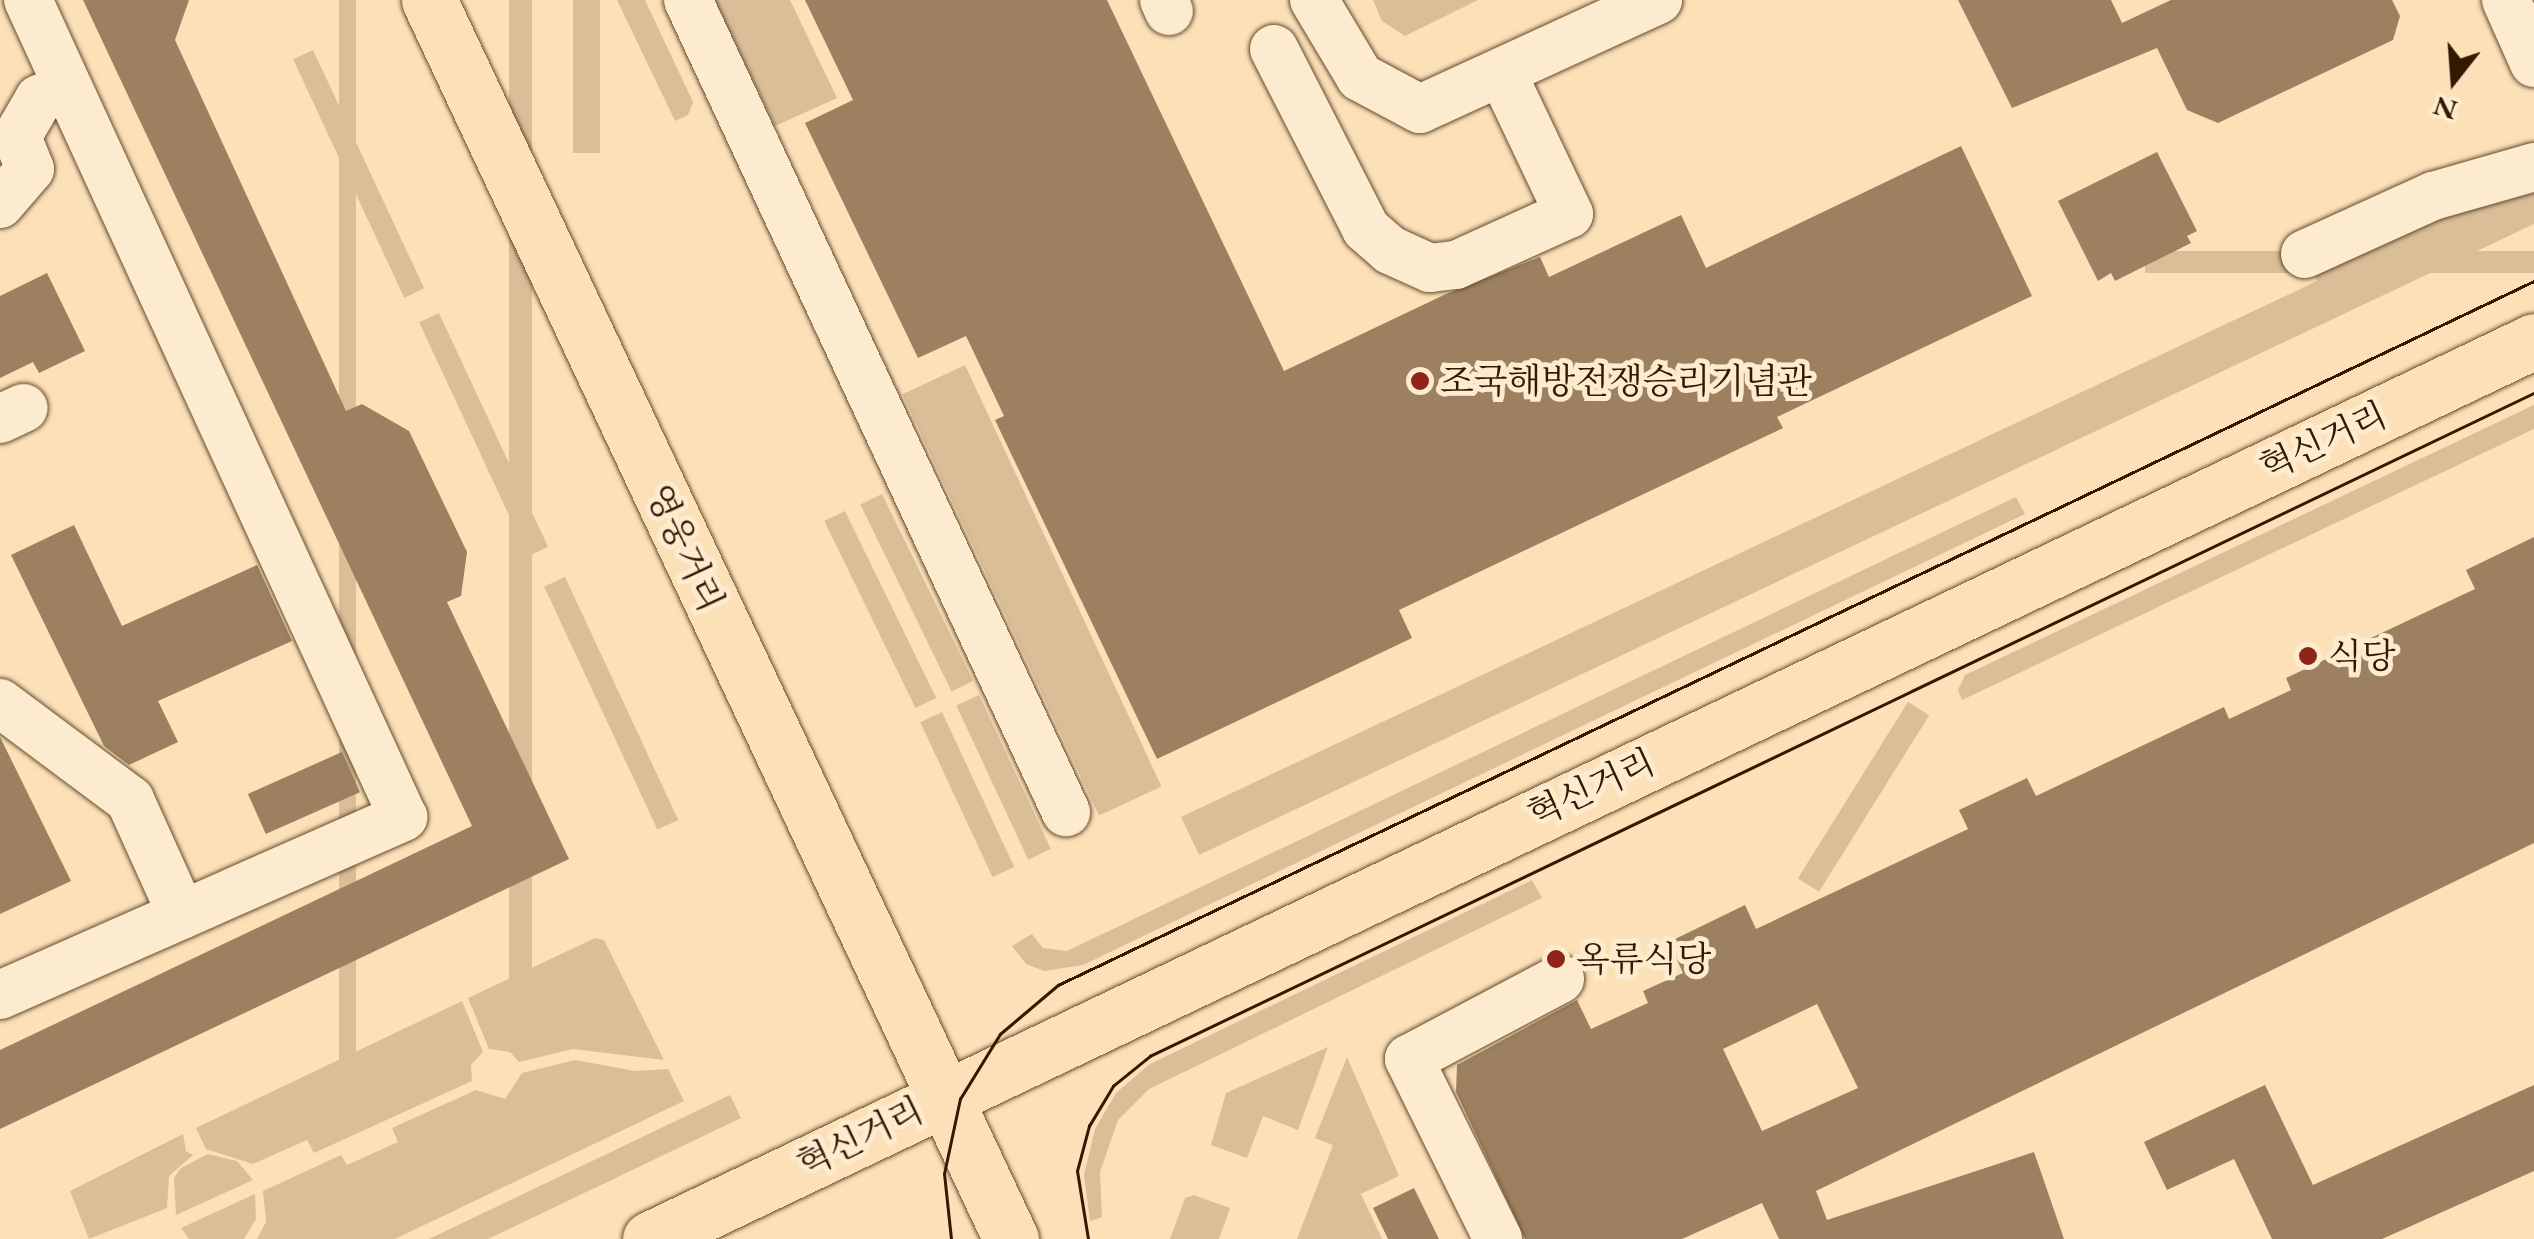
<!DOCTYPE html>
<html>
<head>
<meta charset="utf-8">
<style>
	body { margin:0 }
	#map { position:relative; width:2534px; height:1239px; overflow:hidden; background:#fce0b7; font-family:"EB Garamond","Noto Serif KR",serif }
	div>[style] { position:absolute }
	.green>* { inset:0; background:#dabe98; transform-origin:0 0 }
	.building>* { inset:0; background:#9c805f; transform-origin:0 0 }
	.roads { filter:drop-shadow(0 0 2px #654b2e) drop-shadow(0 0 2px #654b2e) }
	.minor>* { height:48px; margin:-24px; padding:0 24px; transform-origin:24px; border-radius:24px; background:#fdebd0 }
	.major>* { height:55px; margin:-27.5px; padding:0 27.5px; transform-origin:27.5px; border-radius:27.5px; background:#fce0b7 }
	.tram>* { height:2.5px; margin:-1.25px; padding:0 1.25px; transform-origin:1.25px; border-radius:1.25px; background:#331900 }
	.dots>* { width:28px; height:28px; translate:-50% -50%; box-sizing:border-box; border:5px solid #fdebd0; border-radius:50% }
	span { translate:-50% -50%; white-space:nowrap; text-align:center; line-height:1.15; -webkit-text-stroke:10px #fdebd0; paint-order:stroke }
	.poi-label { font-size:35px; color:#331900 }
	.left { translate:0 -50%; text-align:left }
	.street-label { font-size:35px; color:#331900 }
	.north { position:absolute; left:2404px; top:30px; width:100px; height:100px; -webkit-text-stroke:8px #fdebd0; paint-order:stroke; rotate:197deg; font-size:28px; font-weight:700; line-height:40px; text-align:center; color:#331900 }
	.north::after { content:''; display:block; margin:auto; width:35px; height:45px; background:#331900; clip-path:polygon(50% 0,100% 100%,50% 72%,0 100%) }
</style>
</head>
<body>
<div id="map">
	<div class="green">
		<div style="left:339px;top:0;width:17px;height:1103px"></div>
		<div style="left:509px;top:0;width:23px;height:1015px"></div>
		<div style="left:573px;top:0;width:27px;height:153px"></div>
		<div style="clip-path:polygon(617px 0,645px 0,693px 102px,688px 115px,675px 121px)"></div>
		<div style="clip-path:polygon(715px 0,790px 0,837px 98px,775px 126px)"></div>
		<div style="clip-path:polygon(1373px 0,1478px 0,1405px 36px,1382px 21px)"></div>
		<div style="left:313px;top:50px;width:263px;height:22px;rotate:65deg"></div>
		<div style="clip-path:polygon(2534px 185px,2534px 224px,1199px 855px,1181px 817px,2317px 281px,2310px 265px)"></div>
		<div style="left:2534px;top:251px;width:22px;height:389px;rotate:90deg"></div>
		<div style="left:439px;top:313px;width:258px;height:22px;rotate:65deg"></div>
		<div style="left:965px;top:365px;width:465px;height:69px;rotate:65deg"></div>
		<div style="clip-path:polygon(2534px 405px,2534px 429px,1962px 700px,1958px 690px,1965px 675px)"></div>
		<div style="left:882px;top:494px;width:208px;height:24px;rotate:64deg"></div>
		<div style="clip-path:polygon(2016px 497px,2025px 514px,1083px 965px,1044px 971px,1026px 964px,1012px 946px,1032px 934px,1043px 948px,1067px 951px)"></div>
		<div style="left:845px;top:511px;width:208px;height:23px;rotate:64deg"></div>
		<div style="left:565px;top:577px;width:268px;height:23px;rotate:65deg"></div>
		<div style="left:979px;top:695px;width:170px;height:25px;rotate:65deg"></div>
		<div style="left:1908px;top:702px;width:25px;height:208px;rotate:32deg"></div>
		<div style="left:942px;top:712px;width:171px;height:24px;rotate:65deg"></div>
		<div style="clip-path:polygon(1532px 880px,1542px 898px,1149px 1089px,1118px 1120px,1100px 1172px,1102px 1217px,1090px 1221px,1084px 1175px,1095px 1129px,1116px 1093px,1150px 1064px)"></div>
		<div style="clip-path:polygon(595px 938px,604px 940px,664px 1060px,573px 1049px,519px 1062px,510px 1052px,489px 1049px,468px 998px)"></div>
		<div style="clip-path:polygon(462px 1001px,483px 1052px,471px 1065px,472px 1081px,314px 1153px,307px 1140px,253px 1164px,206px 1149px,196px 1128px)"></div>
		<div style="clip-path:polygon(1328px 1047px,1298px 1130px,1263px 1116px,1247px 1158px,1211px 1145px,1226px 1093px)"></div>
		<div style="clip-path:polygon(1347px 1057px,1399px 1176px,1361px 1194px,1382px 1239px,1297px 1239px,1333px 1145px,1315px 1138px)"></div>
		<div style="clip-path:polygon(575px 1060px,635px 1071px,668px 1069px,684px 1101px,395px 1239px,257px 1239px,266px 1222px,263px 1191px,341px 1155px,347px 1165px,398px 1142px,392px 1128px,476px 1090px,505px 1099px,522px 1073px)"></div>
		<div style="clip-path:polygon(730px 1095px,741px 1118px,488px 1239px,429px 1239px)"></div>
		<div style="clip-path:polygon(183px 1134px,186px 1151px,193px 1155px,169px 1176px,167px 1208px,89px 1239px,70px 1191px)"></div>
		<div style="clip-path:polygon(208px 1154px,237px 1161px,253px 1180px,176px 1215px,174px 1178px,181px 1168px)"></div>
		<div style="clip-path:polygon(255px 1194px,256px 1219px,244px 1239px,189px 1239px,181px 1228px)"></div>
		<div style="clip-path:polygon(1194px 1195px,1230px 1208px,1219px 1239px,1170px 1239px,1185px 1198px)"></div>
	</div>
	<div class="building">
		<div style="clip-path:polygon(83px 0,189px 0,175px 40px,346px 411px,362px 404px,409px 431px,467px 552px,461px 596px,447px 602px,569px 859px,0 1129px,0 1050px,472px 826px)"></div>
		<div style="clip-path:polygon(805px 0,1107px 0,1284px 371px,1446px 294px,1540px 257px,1549px 277px,1681px 215px,1706px 268px,1961px 146px,2032px 296px,1777px 417px,1783px 428px,1399px 610px,1412px 638px,1157px 759px,995px 420px,1004px 416px,966px 336px,918px 358px,805px 123px,853px 100px)"></div>
		<div style="clip-path:polygon(1958px 0,2111px 0,2122px 23px,2171px 0,2392px 0,2400px 16px,2393px 40px,2218px 123px,2187px 110px,2157px 48px,2012px 108px)"></div>
		<div style="clip-path:polygon(2157px 152px,2197px 231px,2187px 236px,2191px 243px,2115px 281px,2111px 273px,2098px 281px,2058px 201px)"></div>
		<div style="clip-path:polygon(47px 273px,85px 351px,39px 373px,33px 362px,0 378px,0 296px)"></div>
		<div style="clip-path:polygon(74px 525px,122px 626px,257px 565px,292px 641px,158px 701px,178px 742px,129px 765px,104px 746px,11px 555px)"></div>
		<div style="clip-path:polygon(evenodd,2534px 537px,2534px 843px,1816px 1191px,1827px 1220px,2034px 1152px,2064px 1239px,1779px 1239px,1762px 1203px,1682px 1239px,1525px 1239px,1456px 1092px,1457px 1065px,1577px 1000px,1591px 1029px,1648px 1003px,1643px 991px,1683px 973px,1669px 942px,1745px 905px,1756px 929px,1968px 829px,1959px 810px,2027px 778px,2036px 796px,2224px 707px,2229px 719px,2291px 690px,2286px 678px,2475px 589px,2466px 570px,2534px 537px,1817px 1004px,1858px 1088px,1762px 1131px,1723px 1049px,1817px 1004px)"></div>
		<div style="clip-path:polygon(0 737px,71px 881px,0 914px)"></div>
		<div style="left:342px;top:752px;width:44px;height:103px;rotate:66deg"></div>
		<div style="clip-path:polygon(2265px 1085px,2313px 1185px,2534px 1085px,2534px 1171px,2382px 1239px,2272px 1239px,2234px 1159px,2167px 1190px,2144px 1142px)"></div>
		<div style="clip-path:polygon(1414px 1188px,1439px 1239px,1388px 1239px,1373px 1208px)"></div>
	</div>
	<div class="roads">
		<div class="minor">
			<div style="left:688px;top:0;width:896px;rotate:65.04deg"></div>
			<div style="left:1164px;top:0;width:12px;rotate:66deg"></div>
			<div style="left:1314px;top:0;width:90px;rotate:59.1deg"></div>
			<div style="left:1360px;top:77px;width:68px;rotate:28.1deg"></div>
			<div style="left:1420px;top:109px;width:262px;rotate:-24.6deg"></div>
			<div style="left:2506px;top:0;width:69px;rotate:66deg"></div>
			<div style="left:1274px;top:49px;width:202px;rotate:62.9deg"></div>
			<div style="left:1366px;top:229px;width:32px;rotate:41deg"></div>
			<div style="left:1390px;top:250px;width:44px;rotate:24.2deg"></div>
			<div style="left:1430px;top:268px;width:26px;rotate:-7deg"></div>
			<div style="left:1456px;top:265px;width:124px;rotate:-24.3deg"></div>
			<div style="left:1569px;top:214px;width:154px;rotate:-115.4deg"></div>
			<div style="left:0;top:204px;width:46px;rotate:-49.4deg"></div>
			<div style="left:30px;top:169px;width:35px;rotate:-112deg"></div>
			<div style="left:17px;top:137px;width:44px;rotate:-59.9deg"></div>
			<div style="left:39px;top:99px;width:30px;rotate:-23deg"></div>
			<div style="left:2305px;top:254px;width:141px;rotate:-24.4deg"></div>
			<div style="left:2433px;top:196px;width:105px;rotate:-16deg"></div>
			<div style="left:0;top:419px;width:26px;rotate:-25deg"></div>
			<div style="left:0;top:703px;width:162px;rotate:36.7deg"></div>
			<div style="left:130px;top:800px;width:126px;rotate:65.7deg"></div>
			<div style="left:0;top:995px;width:441px;rotate:-23.8deg"></div>
			<div style="left:403px;top:817px;width:899px;rotate:-114.65deg"></div>
			<div style="left:1498px;top:1239px;width:201px;rotate:-116.3deg"></div>
			<div style="left:1409px;top:1059px;width:171px;rotate:-27.9deg"></div>
		</div>
		<div class="major">
			<div style="left:429px;top:0;width:1369px;rotate:64.84deg"></div>
			<div style="left:650px;top:1239px;width:2087px;rotate:-25.48deg"></div>
		</div>
	</div>
	<div class="tram">
		<div style="left:951px;top:1239px;width:65px;rotate:-96.1deg"></div>
		<div style="left:944px;top:1174px;width:77px;rotate:-78deg"></div>
		<div style="left:960px;top:1099px;width:76px;rotate:-58.4deg"></div>
		<div style="left:1000px;top:1034px;width:76px;rotate:-40.2deg"></div>
		<div style="left:1058px;top:985px;width:1635px;rotate:-25.5deg"></div>
		<div style="left:1088px;top:1239px;width:69px;rotate:-99.2deg"></div>
		<div style="left:1077px;top:1171px;width:47px;rotate:-75.1deg"></div>
		<div style="left:1089px;top:1126px;width:47px;rotate:-59deg"></div>
		<div style="left:1113px;top:1086px;width:48px;rotate:-39deg"></div>
		<div style="left:1150px;top:1056px;width:1535px;rotate:-25.6deg"></div>
	</div>
	<div class="dots">
		<div style="left:1420px;top:381px;background:#8f2418"></div>
		<div style="left:2308px;top:656px;background:#8f2418"></div>
		<div style="left:1556px;top:959px;background:#8f2418"></div>
	</div>
	<div class="poi-label">
		<span class="left" style="left:1440px;top:381px">조국해방전쟁승리기념관</span>
		<span class="left" style="left:2328px;top:656px">식당</span>
		<span class="left" style="left:1576px;top:959px">옥류식당</span>
	</div>
	<div class="street-label">
		<span style="left:2323px;top:441px;rotate:-25deg">혁신거리</span>
		<span style="left:685px;top:548px;rotate:65deg">영웅거리</span>
		<span style="left:1591px;top:788px;rotate:-25deg">혁신거리</span>
		<span style="left:860px;top:1137px;rotate:-26deg">혁신거리</span>
	</div>
	<div class="north">N</div>
</div>
</body>
</html>
